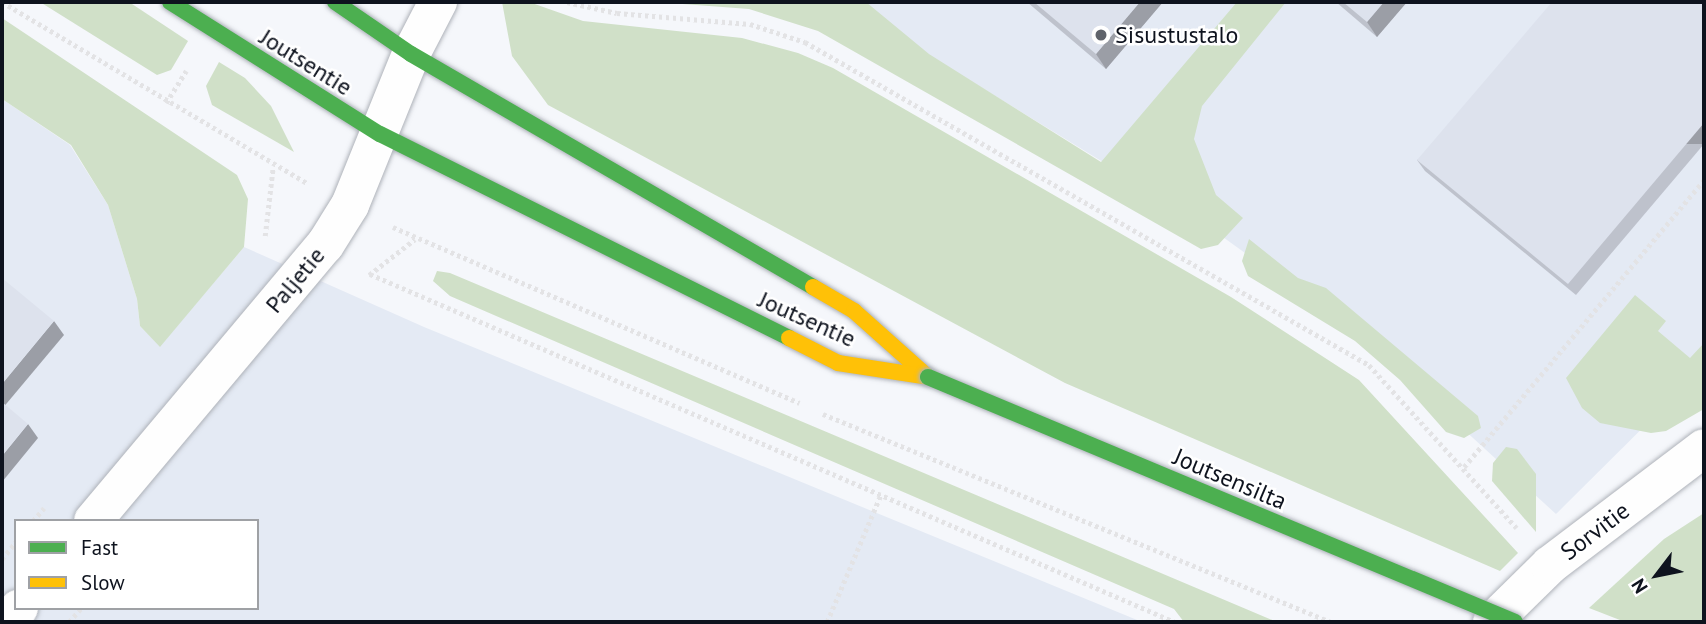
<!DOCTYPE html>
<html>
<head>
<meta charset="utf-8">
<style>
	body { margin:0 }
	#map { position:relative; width:1706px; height:624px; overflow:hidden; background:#f5f7fb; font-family:"PT Sans",sans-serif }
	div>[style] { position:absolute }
	.built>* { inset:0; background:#e4eaf4 }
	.green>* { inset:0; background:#d0e0c8 }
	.path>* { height:4.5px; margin-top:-2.25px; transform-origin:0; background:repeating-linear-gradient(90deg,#e3e3e5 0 3.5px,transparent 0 7px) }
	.roads { filter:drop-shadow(0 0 2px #aeb2b9) drop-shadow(0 0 2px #aeb2b9) }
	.street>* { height:38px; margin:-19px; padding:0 19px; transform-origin:19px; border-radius:19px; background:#fefefe }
	.fast>* { height:16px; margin:-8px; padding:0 8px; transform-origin:8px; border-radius:8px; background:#4caf50 }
	.slow>* { height:16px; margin:-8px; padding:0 8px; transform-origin:8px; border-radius:8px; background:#ffc107 }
	.bridges { filter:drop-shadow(0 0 2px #aeb2b9) drop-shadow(0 0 2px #aeb2b9) }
	.fast-bridge>* { height:16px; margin:-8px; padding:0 8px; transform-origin:8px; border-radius:8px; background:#4caf50 }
	.wall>* { inset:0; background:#bec2cc }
	.shaded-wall>* { inset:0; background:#9b9ea6; transform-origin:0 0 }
	.building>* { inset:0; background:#dde2ed }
	.dots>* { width:19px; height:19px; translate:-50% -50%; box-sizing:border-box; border:4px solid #fff; border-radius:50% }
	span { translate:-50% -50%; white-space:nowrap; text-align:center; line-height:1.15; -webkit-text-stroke:5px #fff; paint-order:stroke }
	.poi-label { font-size:24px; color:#0e131e }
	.left { translate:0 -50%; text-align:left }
	.street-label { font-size:24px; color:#0e131e }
	.frame { position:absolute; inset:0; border:4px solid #0e131e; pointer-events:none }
	.legend { position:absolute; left:14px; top:519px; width:245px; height:91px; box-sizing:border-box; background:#fff; border:2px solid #9fa1a5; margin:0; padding:9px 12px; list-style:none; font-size:21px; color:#0e131e }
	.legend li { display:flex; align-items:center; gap:14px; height:35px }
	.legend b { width:35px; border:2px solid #9fa1a5 }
	.north { position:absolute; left:1622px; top:540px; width:70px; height:70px; -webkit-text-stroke:5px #fff; paint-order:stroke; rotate:238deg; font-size:19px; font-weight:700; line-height:28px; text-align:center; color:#0e131e }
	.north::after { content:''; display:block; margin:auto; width:24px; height:32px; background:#0e131e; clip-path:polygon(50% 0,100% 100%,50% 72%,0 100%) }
</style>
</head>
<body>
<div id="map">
	<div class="built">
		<div style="clip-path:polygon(842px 2px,1704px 2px,1704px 367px,1556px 514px,1367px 341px,1209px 227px)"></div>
		<div style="clip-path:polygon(evenodd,2px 99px,70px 145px,108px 205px,137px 299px,140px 326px,160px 346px,244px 247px,424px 327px,1142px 622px,2px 622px,2px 99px,16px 521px,257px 521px,257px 608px,16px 608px,16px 521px)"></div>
	</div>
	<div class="green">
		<div style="clip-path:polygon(40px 2px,129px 2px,188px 41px,171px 70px,157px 75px)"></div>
		<div style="clip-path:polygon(502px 2px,529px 2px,583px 21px,742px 38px,798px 53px,833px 68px,1231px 297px,1359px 380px,1518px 553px,1500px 571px,1065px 383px,548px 105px,512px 56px)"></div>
		<div style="clip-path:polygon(656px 2px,866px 2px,929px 54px,1101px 162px,1237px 2px,1286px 2px,1202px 106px,1194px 139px,1216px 195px,1243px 218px,1218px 245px,1201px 249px,818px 31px,749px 9px)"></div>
		<div style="clip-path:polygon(2px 18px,237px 175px,248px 199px,244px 247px,160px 347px,140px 326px,137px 299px,108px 205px,71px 145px,2px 99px)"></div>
		<div style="clip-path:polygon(219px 62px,245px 78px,271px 106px,294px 152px,212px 105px,206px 86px)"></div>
		<div style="clip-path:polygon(1249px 239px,1298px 278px,1326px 288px,1478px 416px,1481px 428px,1464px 438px,1446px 432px,1400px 380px,1355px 341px,1248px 276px,1242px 261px)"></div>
		<div style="clip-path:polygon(437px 271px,450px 273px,1277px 622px,1184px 622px,1174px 609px,450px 296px,433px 281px)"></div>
		<div style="clip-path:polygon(1635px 295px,1666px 321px,1658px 331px,1690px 358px,1704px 343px,1704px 409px,1666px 431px,1651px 433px,1600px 423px,1582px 408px,1566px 378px)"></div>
		<div style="clip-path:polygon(1506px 447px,1517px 449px,1536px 474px,1536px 532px,1492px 481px,1493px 463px)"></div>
		<div style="clip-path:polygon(1704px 513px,1704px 622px,1625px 622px,1589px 608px,1664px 539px)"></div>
	</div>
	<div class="path">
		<div style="left:2px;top:2px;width:355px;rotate:30.7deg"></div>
		<div style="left:567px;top:2px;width:51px;rotate:12.4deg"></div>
		<div style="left:617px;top:13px;width:133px;rotate:4.7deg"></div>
		<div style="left:750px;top:24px;width:58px;rotate:18.1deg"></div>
		<div style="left:805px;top:42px;width:650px;rotate:29.8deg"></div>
		<div style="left:1369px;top:365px;width:220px;rotate:47.8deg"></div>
		<div style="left:166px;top:103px;width:38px;rotate:-58deg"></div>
		<div style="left:393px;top:227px;width:443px;rotate:23.4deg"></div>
		<div style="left:265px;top:236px;width:69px;rotate:-83.4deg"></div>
		<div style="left:370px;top:274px;width:877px;rotate:23.38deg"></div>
		<div style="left:369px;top:275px;width:58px;rotate:-38deg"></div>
		<div style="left:823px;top:414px;width:549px;rotate:22.27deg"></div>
		<div style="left:1464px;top:467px;width:374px;rotate:-50.1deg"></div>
		<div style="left:33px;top:521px;width:17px;rotate:-50deg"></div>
		<div style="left:2px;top:559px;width:22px;rotate:-51deg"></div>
		<div style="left:69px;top:622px;width:18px;rotate:-49deg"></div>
		<div style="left:827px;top:622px;width:139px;rotate:-67.1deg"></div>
	</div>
	<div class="roads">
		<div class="street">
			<div style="left:93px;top:521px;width:361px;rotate:-50deg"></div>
			<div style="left:325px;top:245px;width:47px;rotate:-58deg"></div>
			<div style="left:350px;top:205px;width:163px;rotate:-68deg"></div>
			<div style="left:411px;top:54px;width:59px;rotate:-62.6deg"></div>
			<div style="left:7px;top:622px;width:18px;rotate:-49deg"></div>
			<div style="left:1492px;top:622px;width:81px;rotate:-44.5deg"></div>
			<div style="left:1550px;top:565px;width:193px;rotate:-37.2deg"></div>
		</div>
		<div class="fast">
			<div style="left:170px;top:2px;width:248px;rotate:32.2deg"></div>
			<div style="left:380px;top:134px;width:457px;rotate:26.5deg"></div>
			<div style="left:335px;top:2px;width:92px;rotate:34.4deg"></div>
			<div style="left:411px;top:54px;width:465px;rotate:30.1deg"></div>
		</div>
		<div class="slow">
			<div style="left:813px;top:287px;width:48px;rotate:30.3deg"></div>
			<div style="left:854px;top:311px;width:99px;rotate:41.7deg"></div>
			<div style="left:789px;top:338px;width:55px;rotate:27deg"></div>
			<div style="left:838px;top:363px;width:91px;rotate:8.8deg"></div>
		</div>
	</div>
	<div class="bridges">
		<div class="fast-bridge">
			<div style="left:928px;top:377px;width:636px;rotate:22.65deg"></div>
		</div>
	</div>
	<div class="wall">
		<div style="clip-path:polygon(1027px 2px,1163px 2px,1106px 69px)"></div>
		<div style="clip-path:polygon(1336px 2px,1407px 2px,1377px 37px)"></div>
		<div style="clip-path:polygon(1704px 2px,1704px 144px,1576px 295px,1425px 171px,1417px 160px)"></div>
	</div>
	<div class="shaded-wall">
		<div style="clip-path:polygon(1140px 2px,1163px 2px,1106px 69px,1096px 54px)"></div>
		<div style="clip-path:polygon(1384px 2px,1407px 2px,1377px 37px,1367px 22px)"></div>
		<div style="left:1704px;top:123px;width:21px;height:211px;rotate:90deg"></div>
		<div style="clip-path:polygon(54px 321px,64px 335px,2px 409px,2px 384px)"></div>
		<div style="clip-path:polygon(28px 424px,38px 438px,2px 482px,2px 456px)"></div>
	</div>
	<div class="building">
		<div style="clip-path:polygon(1034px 2px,1140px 2px,1096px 54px)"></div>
		<div style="clip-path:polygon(1343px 2px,1384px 2px,1367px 22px)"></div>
		<div style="clip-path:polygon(1552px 2px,1704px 2px,1704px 123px,1568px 284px,1417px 160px)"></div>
		<div style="clip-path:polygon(2px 278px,54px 321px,2px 384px)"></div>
		<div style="clip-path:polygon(2px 402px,28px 424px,2px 456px)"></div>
	</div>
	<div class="dots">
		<div style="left:1101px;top:35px;background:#5f636b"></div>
	</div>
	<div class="poi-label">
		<span class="left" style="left:1115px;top:35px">Sisustustalo</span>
	</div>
	<div class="street-label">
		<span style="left:306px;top:62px;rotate:32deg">Joutsentie</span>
		<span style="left:295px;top:280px;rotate:-50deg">Paljetie</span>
		<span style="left:807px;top:319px;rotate:24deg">Joutsentie</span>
		<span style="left:1230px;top:479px;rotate:23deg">Joutsensilta</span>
		<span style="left:1595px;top:531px;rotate:-37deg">Sorvitie</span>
	</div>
	<div class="frame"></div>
	<ul class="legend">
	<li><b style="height:9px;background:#4caf50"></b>Fast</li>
	<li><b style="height:9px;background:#ffc107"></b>Slow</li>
	</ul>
	<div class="north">N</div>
</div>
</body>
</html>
